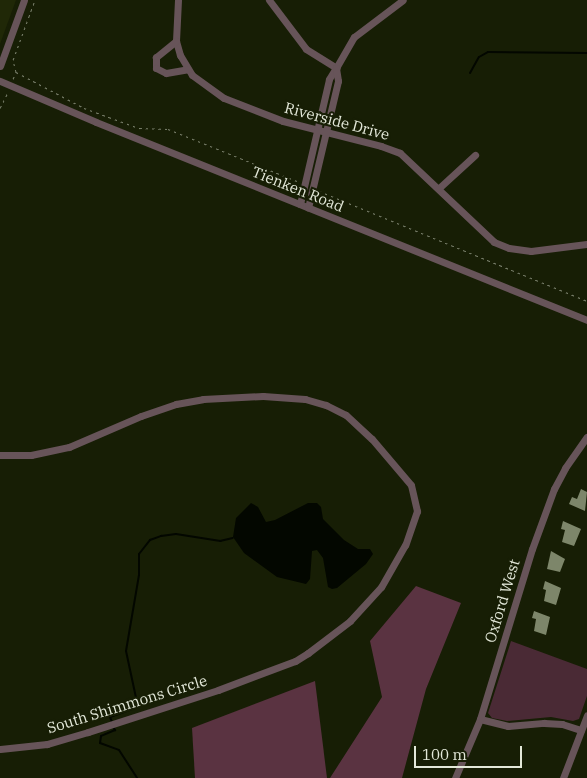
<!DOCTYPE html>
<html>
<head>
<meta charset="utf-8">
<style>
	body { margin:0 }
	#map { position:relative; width:587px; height:778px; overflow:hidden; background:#171e05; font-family:"IBM Plex Serif",serif }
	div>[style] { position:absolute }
	.built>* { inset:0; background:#202807 }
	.green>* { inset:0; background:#4a2a35 }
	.forest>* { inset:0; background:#5a3341 }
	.water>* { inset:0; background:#030700 }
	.stream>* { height:2px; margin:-1px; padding:0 1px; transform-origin:1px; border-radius:1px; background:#030700 }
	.building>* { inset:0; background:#7d866a }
	.path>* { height:1px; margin-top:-0.5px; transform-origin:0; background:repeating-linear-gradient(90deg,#7a806c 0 2.5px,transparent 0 6.5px) }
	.minor>* { height:7px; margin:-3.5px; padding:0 3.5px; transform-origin:3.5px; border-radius:3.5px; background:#675459 }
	span { translate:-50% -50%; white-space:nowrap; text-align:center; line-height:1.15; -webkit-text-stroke:4.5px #171e05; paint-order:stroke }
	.street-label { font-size:15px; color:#e3e8d9 }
	.scale { position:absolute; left:414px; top:746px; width:108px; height:22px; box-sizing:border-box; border:2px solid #e3e8d9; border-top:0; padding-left:6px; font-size:15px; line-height:18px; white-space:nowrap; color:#e3e8d9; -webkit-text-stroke:4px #171e05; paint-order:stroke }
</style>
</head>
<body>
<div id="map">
	<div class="built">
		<div style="clip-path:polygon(0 0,16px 0,0 44px)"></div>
	</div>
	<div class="green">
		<div style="clip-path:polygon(511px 641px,587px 669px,587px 696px,579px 719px,573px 721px,551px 717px,507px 721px,492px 718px,488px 713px)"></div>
	</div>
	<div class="forest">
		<div style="clip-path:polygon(416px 586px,461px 603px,426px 689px,402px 778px,330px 778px,382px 697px,370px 641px)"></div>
		<div style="clip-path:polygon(315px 681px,327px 778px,195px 778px,192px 728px)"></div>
	</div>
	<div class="water">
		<div style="clip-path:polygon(251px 503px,258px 507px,266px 522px,275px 520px,308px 503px,317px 503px,321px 507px,323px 519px,344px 540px,358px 549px,370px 549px,373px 554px,366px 564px,337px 588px,332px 589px,328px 587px,323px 558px,317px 550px,312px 551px,310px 579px,306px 584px,277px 577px,244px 553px,233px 537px,236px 518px)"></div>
	</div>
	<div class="stream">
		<div style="left:470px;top:73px;width:18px;rotate:-61deg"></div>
		<div style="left:479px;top:57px;width:10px;rotate:-29deg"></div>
		<div style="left:488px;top:52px;width:99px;rotate:0.6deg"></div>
		<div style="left:112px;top:722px;width:5px;rotate:-112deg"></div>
		<div style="left:110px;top:717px;width:30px;rotate:-20deg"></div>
		<div style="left:138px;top:707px;width:57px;rotate:-102.1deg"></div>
		<div style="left:126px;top:651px;width:77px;rotate:-80.3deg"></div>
		<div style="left:139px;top:575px;width:21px;rotate:-90deg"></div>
		<div style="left:139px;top:554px;width:18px;rotate:-52deg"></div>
		<div style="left:150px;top:540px;width:12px;rotate:-20deg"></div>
		<div style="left:161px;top:536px;width:15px;rotate:-8deg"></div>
		<div style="left:176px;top:534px;width:45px;rotate:9deg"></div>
		<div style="left:220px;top:541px;width:13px;rotate:-13deg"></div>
		<div style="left:113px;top:727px;width:4px;rotate:56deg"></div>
		<div style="left:115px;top:730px;width:15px;rotate:157deg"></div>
		<div style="left:101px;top:736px;width:7px;rotate:98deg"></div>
		<div style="left:100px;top:743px;width:20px;rotate:20deg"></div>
		<div style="left:119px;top:750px;width:33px;rotate:57deg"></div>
	</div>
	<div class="building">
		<div style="clip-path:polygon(581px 489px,587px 492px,585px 511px,569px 504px,572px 497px,577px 499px)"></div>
		<div style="clip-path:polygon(563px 521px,581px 529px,574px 546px,562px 542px,565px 530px,561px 529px)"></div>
		<div style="clip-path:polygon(551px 551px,565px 559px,560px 572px,547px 569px)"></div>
		<div style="clip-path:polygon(545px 581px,561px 588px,556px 605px,544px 601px,546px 590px,543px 589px)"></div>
		<div style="clip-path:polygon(534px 611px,550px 617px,546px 635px,534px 631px,536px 619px,532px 618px)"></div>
	</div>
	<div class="path">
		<div style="left:16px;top:72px;width:77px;rotate:27.9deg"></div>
		<div style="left:84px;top:108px;width:59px;rotate:20deg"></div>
		<div style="left:139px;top:128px;width:29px;rotate:2deg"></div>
		<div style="left:168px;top:129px;width:139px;rotate:22deg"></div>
		<div style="left:13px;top:79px;width:8px;rotate:-67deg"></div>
		<div style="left:16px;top:72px;width:12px;rotate:-104deg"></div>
		<div style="left:13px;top:60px;width:64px;rotate:-69.9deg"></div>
		<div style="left:0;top:108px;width:18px;rotate:-63deg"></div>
		<div style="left:319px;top:191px;width:290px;rotate:22.3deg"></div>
	</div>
	<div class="minor">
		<div style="left:178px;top:0;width:41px;rotate:92.8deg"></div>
		<div style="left:176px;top:41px;width:15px;rotate:74deg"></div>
		<div style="left:180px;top:55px;width:23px;rotate:59deg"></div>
		<div style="left:192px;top:75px;width:39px;rotate:36deg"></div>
		<div style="left:224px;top:98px;width:63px;rotate:21.3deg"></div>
		<div style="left:283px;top:121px;width:101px;rotate:14.3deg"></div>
		<div style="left:381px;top:146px;width:20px;rotate:20deg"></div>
		<div style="left:400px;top:153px;width:129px;rotate:43.4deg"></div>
		<div style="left:494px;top:242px;width:16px;rotate:22deg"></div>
		<div style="left:509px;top:248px;width:22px;rotate:8deg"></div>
		<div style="left:531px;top:251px;width:56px;rotate:-7.1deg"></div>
		<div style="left:269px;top:0;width:61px;rotate:52.9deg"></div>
		<div style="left:306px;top:49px;width:36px;rotate:32deg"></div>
		<div style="left:336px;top:68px;width:36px;rotate:-60deg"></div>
		<div style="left:354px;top:37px;width:61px;rotate:-37.1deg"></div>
		<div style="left:176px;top:41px;width:26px;rotate:141deg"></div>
		<div style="left:156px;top:57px;width:11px;rotate:90deg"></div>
		<div style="left:156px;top:68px;width:11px;rotate:27deg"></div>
		<div style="left:166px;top:73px;width:22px;rotate:-10deg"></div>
		<div style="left:0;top:66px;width:70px;rotate:-70deg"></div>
		<div style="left:0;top:81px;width:104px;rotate:23.1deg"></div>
		<div style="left:96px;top:122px;width:529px;rotate:21.96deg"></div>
		<div style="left:439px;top:188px;width:49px;rotate:-42.5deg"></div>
		<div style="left:300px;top:204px;width:128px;rotate:-76.9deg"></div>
		<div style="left:329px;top:79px;width:13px;rotate:-58deg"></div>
		<div style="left:336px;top:68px;width:13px;rotate:81deg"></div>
		<div style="left:338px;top:81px;width:130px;rotate:103.3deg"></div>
		<div style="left:0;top:455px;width:31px"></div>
		<div style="left:31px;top:455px;width:39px;rotate:-12deg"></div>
		<div style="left:69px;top:447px;width:78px;rotate:-23.3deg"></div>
		<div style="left:141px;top:416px;width:37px;rotate:-19deg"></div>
		<div style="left:176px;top:404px;width:27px;rotate:-10deg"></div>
		<div style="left:203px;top:399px;width:60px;rotate:-2.9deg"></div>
		<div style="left:263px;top:396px;width:42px;rotate:4.1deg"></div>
		<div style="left:305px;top:399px;width:22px;rotate:16deg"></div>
		<div style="left:326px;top:405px;width:22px;rotate:27deg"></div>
		<div style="left:346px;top:415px;width:35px;rotate:43deg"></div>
		<div style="left:372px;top:439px;width:60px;rotate:49.7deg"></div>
		<div style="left:411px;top:485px;width:27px;rotate:77deg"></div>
		<div style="left:417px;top:511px;width:36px;rotate:109deg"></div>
		<div style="left:405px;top:545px;width:48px;rotate:119.7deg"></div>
		<div style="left:381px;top:587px;width:46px;rotate:132.4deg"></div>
		<div style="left:350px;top:621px;width:53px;rotate:142.7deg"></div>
		<div style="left:308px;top:653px;width:15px;rotate:148deg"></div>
		<div style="left:295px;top:661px;width:82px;rotate:159.4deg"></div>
		<div style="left:218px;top:690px;width:137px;rotate:162.1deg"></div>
		<div style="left:88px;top:732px;width:43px;rotate:163.7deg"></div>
		<div style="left:47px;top:744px;width:47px;rotate:173.9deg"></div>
		<div style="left:480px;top:719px;width:29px;rotate:14deg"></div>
		<div style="left:508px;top:726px;width:36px;rotate:-5deg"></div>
		<div style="left:544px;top:723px;width:18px;rotate:3deg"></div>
		<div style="left:562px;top:724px;width:20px;rotate:18deg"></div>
		<div style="left:455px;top:778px;width:64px;rotate:-67deg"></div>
		<div style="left:480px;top:719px;width:178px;rotate:-73deg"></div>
		<div style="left:532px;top:549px;width:64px;rotate:-69.9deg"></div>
		<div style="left:554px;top:489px;width:24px;rotate:-62deg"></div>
		<div style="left:565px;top:468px;width:38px;rotate:-55deg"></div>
		<div style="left:563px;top:778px;width:67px;rotate:-69.1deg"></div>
	</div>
	<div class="street-label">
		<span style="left:337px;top:121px;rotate:15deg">Riverside Drive</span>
		<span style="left:298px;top:189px;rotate:22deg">Tienken Road</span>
		<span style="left:502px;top:601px;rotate:-73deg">Oxford West</span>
		<span style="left:127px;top:704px;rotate:-17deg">South Shimmons Circle</span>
	</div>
	<div class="scale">100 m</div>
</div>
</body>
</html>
